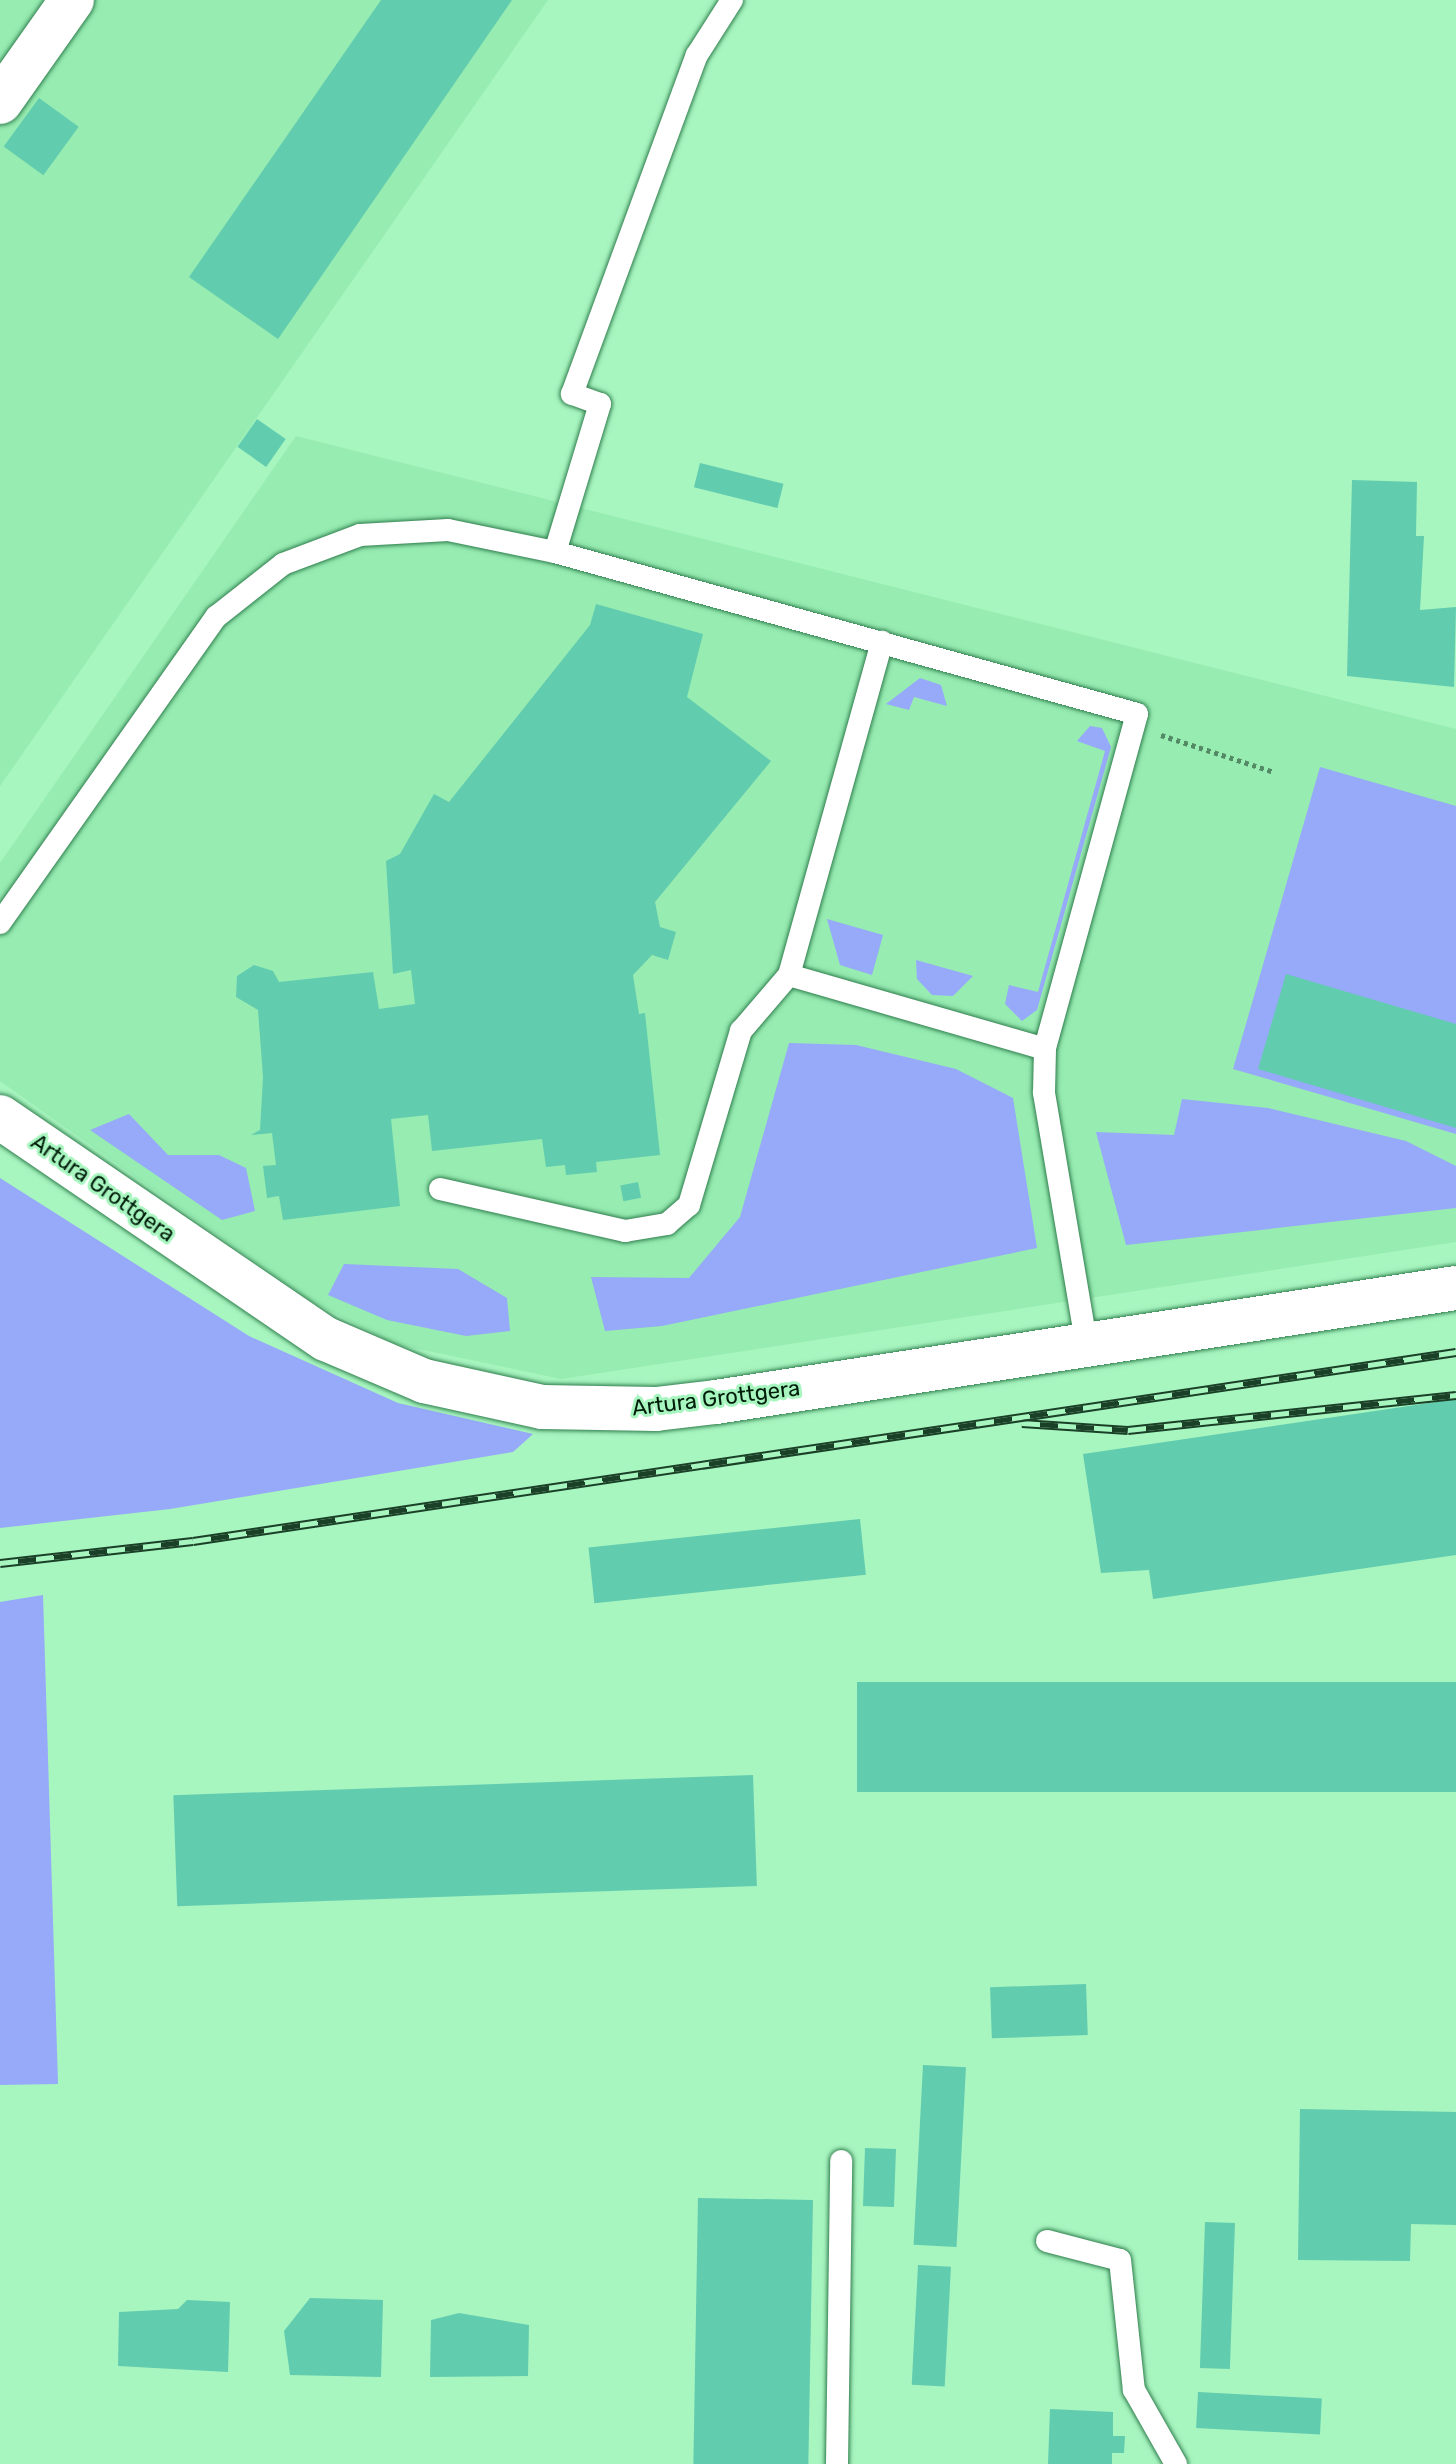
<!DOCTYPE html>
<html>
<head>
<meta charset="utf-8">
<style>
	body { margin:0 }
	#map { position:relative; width:1456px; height:2464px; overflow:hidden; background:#a7f5bf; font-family:Rubik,sans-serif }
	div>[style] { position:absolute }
	.built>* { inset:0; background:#96ecb1 }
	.green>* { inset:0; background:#97a9f9 }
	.building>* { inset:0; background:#62ccaf; transform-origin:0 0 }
	.path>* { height:5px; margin-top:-2.5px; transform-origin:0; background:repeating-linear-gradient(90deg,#548965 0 4px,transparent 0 8px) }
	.roads { filter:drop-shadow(0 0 2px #307e4e) drop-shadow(0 0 2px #307e4e) }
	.service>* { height:22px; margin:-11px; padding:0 11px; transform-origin:11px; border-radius:11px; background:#fff }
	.minor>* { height:44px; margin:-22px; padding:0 22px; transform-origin:22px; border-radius:22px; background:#fff }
	.rail>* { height:9px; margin-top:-4.5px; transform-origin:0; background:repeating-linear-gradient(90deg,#a7f5bf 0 18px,#1b4028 0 36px); box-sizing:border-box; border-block:2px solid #1b4028 }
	span { translate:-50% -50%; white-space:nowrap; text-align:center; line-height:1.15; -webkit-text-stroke:6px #a7f5bf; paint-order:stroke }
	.street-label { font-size:22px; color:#001d0a }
</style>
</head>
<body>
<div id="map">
	<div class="built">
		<div style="clip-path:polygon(0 0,548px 0,0 786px)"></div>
		<div style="clip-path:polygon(296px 436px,1456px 729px,1456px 1242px,561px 1379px,395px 1344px,309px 1300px,0 1081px,0 863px)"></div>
	</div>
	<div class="green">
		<div style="clip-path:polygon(920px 678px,941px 685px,947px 706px,914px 697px,909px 710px,886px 704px)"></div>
		<div style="clip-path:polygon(1090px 726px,1102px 728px,1111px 747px,1037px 1010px,1022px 1021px,1005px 1004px,1009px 985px,1038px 992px,1105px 751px,1077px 741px)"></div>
		<div style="clip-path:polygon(1320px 767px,1456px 806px,1456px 1134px,1233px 1069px)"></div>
		<div style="clip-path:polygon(827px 919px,883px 935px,872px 975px,840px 965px)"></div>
		<div style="clip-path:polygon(916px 960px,973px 976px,953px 996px,932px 995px,917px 979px)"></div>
		<div style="clip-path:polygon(789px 1043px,856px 1045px,956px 1069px,1013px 1098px,1037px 1248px,662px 1326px,605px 1331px,591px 1277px,689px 1278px,740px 1217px)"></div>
		<div style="clip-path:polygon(1182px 1099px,1268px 1108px,1406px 1141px,1456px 1166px,1456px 1208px,1126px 1245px,1096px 1132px,1174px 1135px)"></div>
		<div style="clip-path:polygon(129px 1114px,168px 1155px,219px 1155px,246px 1168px,255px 1211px,222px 1220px,90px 1130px)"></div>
		<div style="clip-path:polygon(0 1178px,249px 1336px,398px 1403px,533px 1434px,513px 1452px,170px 1509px,0 1528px)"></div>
		<div style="clip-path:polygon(344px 1264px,458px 1269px,507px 1298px,510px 1331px,466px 1336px,387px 1320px,328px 1295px)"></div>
		<div style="clip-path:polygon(43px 1595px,58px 2084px,0 2085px,0 1602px)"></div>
	</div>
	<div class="building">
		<div style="clip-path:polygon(381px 0,512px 0,278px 339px,189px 277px)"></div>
		<div style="left:39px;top:98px;width:49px;height:60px;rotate:36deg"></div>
		<div style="left:257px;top:419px;width:35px;height:34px;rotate:35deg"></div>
		<div style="left:700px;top:463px;width:86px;height:25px;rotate:14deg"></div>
		<div style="clip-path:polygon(1352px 480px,1417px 482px,1416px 536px,1424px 536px,1420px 610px,1456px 607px,1454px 687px,1347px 676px)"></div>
		<div style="clip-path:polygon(596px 604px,703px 634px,687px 697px,771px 761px,655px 902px,660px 927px,676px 932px,668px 960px,652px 955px,633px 975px,639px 1014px,645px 1013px,660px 1155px,596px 1162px,597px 1172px,566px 1175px,565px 1165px,546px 1167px,542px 1139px,432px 1151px,428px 1115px,391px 1119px,400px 1206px,283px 1220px,279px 1196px,267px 1198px,263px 1166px,276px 1165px,272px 1133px,251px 1135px,260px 1130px,263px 1077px,258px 1010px,236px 997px,237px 976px,254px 965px,273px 971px,279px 982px,373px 972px,379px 1009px,415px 1004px,411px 970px,393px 974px,386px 861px,400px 854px,434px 794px,449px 802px,590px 625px)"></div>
		<div style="clip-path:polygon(1286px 974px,1456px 1024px,1456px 1128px,1258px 1069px)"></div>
		<div style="left:638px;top:1182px;width:16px;height:18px;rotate:79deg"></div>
		<div style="clip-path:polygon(1456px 1399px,1456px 1555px,1153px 1599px,1149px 1570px,1101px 1573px,1083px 1454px)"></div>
		<div style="left:860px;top:1519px;width:56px;height:273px;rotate:84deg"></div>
		<div style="left:1456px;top:1682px;width:110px;height:599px;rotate:90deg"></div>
		<div style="left:753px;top:1775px;width:111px;height:580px;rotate:88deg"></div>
		<div style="left:1086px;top:1984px;width:51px;height:96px;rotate:88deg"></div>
		<div style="left:923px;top:2065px;width:43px;height:180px;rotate:3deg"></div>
		<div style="clip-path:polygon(1300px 2109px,1456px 2112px,1456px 2225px,1411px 2224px,1410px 2261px,1298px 2260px)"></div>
		<div style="left:865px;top:2148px;width:31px;height:58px;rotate:2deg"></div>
		<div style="left:698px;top:2198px;width:115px;height:266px;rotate:1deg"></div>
		<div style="left:1205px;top:2222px;width:30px;height:146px;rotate:2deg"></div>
		<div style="left:918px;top:2265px;width:33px;height:120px;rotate:3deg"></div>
		<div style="clip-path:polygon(310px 2298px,383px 2300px,381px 2377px,290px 2375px,284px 2331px)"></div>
		<div style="clip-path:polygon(187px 2300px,230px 2302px,228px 2372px,118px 2366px,119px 2312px,178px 2309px)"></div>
		<div style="clip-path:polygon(459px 2313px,529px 2325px,528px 2376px,430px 2377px,431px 2320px)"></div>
		<div style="left:1198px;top:2392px;width:124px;height:36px;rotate:3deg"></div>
		<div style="clip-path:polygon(1050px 2409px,1113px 2412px,1113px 2436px,1125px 2436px,1124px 2453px,1112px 2453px,1112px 2464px,1048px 2464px)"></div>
	</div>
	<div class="path">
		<div style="left:1161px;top:735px;width:119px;rotate:18.1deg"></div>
	</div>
	<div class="roads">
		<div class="service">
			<div style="left:555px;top:552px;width:155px;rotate:-73.1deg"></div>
			<div style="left:600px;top:404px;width:30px;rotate:-160deg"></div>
			<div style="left:572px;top:394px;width:361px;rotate:-69.8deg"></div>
			<div style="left:697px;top:55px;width:65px;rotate:-57.5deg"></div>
			<div style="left:0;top:923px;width:375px;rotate:-54.8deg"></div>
			<div style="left:216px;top:617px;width:85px;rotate:-38.3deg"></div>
			<div style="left:283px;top:564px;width:82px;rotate:-20.6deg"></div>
			<div style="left:360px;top:535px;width:88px;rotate:-3.3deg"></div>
			<div style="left:448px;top:530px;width:109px;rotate:11.6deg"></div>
			<div style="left:555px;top:552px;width:604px;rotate:15.55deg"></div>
			<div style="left:1137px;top:714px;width:347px;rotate:105.4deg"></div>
			<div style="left:1045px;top:1049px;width:44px;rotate:91.3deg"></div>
			<div style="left:1044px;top:1093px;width:252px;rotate:80.4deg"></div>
			<div style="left:789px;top:975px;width:266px;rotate:16.1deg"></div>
			<div style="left:440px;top:1189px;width:190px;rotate:12.8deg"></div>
			<div style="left:625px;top:1231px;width:43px;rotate:-9.5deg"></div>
			<div style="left:667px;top:1224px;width:29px;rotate:-41deg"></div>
			<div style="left:689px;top:1205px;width:182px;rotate:-73.4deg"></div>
			<div style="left:741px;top:1031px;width:74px;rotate:-49.4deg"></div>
			<div style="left:789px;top:975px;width:346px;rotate:-74.4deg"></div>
			<div style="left:1047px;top:2241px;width:75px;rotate:14.6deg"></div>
			<div style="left:1120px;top:2260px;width:131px;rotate:83.9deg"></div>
			<div style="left:1134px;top:2390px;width:85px;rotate:60.4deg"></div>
			<div style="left:837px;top:2464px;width:303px;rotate:-89.2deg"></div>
		</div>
		<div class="minor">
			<div style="left:0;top:102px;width:125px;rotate:-54.8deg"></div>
			<div style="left:0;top:1117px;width:394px;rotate:34.3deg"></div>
			<div style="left:326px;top:1339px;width:107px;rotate:23.2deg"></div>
			<div style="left:424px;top:1381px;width:121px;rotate:12.4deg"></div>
			<div style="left:542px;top:1407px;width:114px;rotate:1deg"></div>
			<div style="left:656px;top:1409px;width:60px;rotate:-6.7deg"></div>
			<div style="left:716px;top:1402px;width:749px;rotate:-8.76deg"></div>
		</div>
	</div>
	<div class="rail">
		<div style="left:1022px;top:1423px;width:106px;rotate:3.8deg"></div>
		<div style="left:1128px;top:1430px;width:330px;rotate:-6.1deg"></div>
		<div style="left:0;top:1563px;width:194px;rotate:-6.5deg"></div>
		<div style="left:193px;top:1541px;width:1277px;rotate:-8.51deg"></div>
	</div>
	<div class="street-label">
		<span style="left:103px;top:1188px;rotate:35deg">Artura Grottgera</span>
		<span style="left:716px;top:1398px;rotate:-7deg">Artura Grottgera</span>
	</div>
</div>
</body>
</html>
